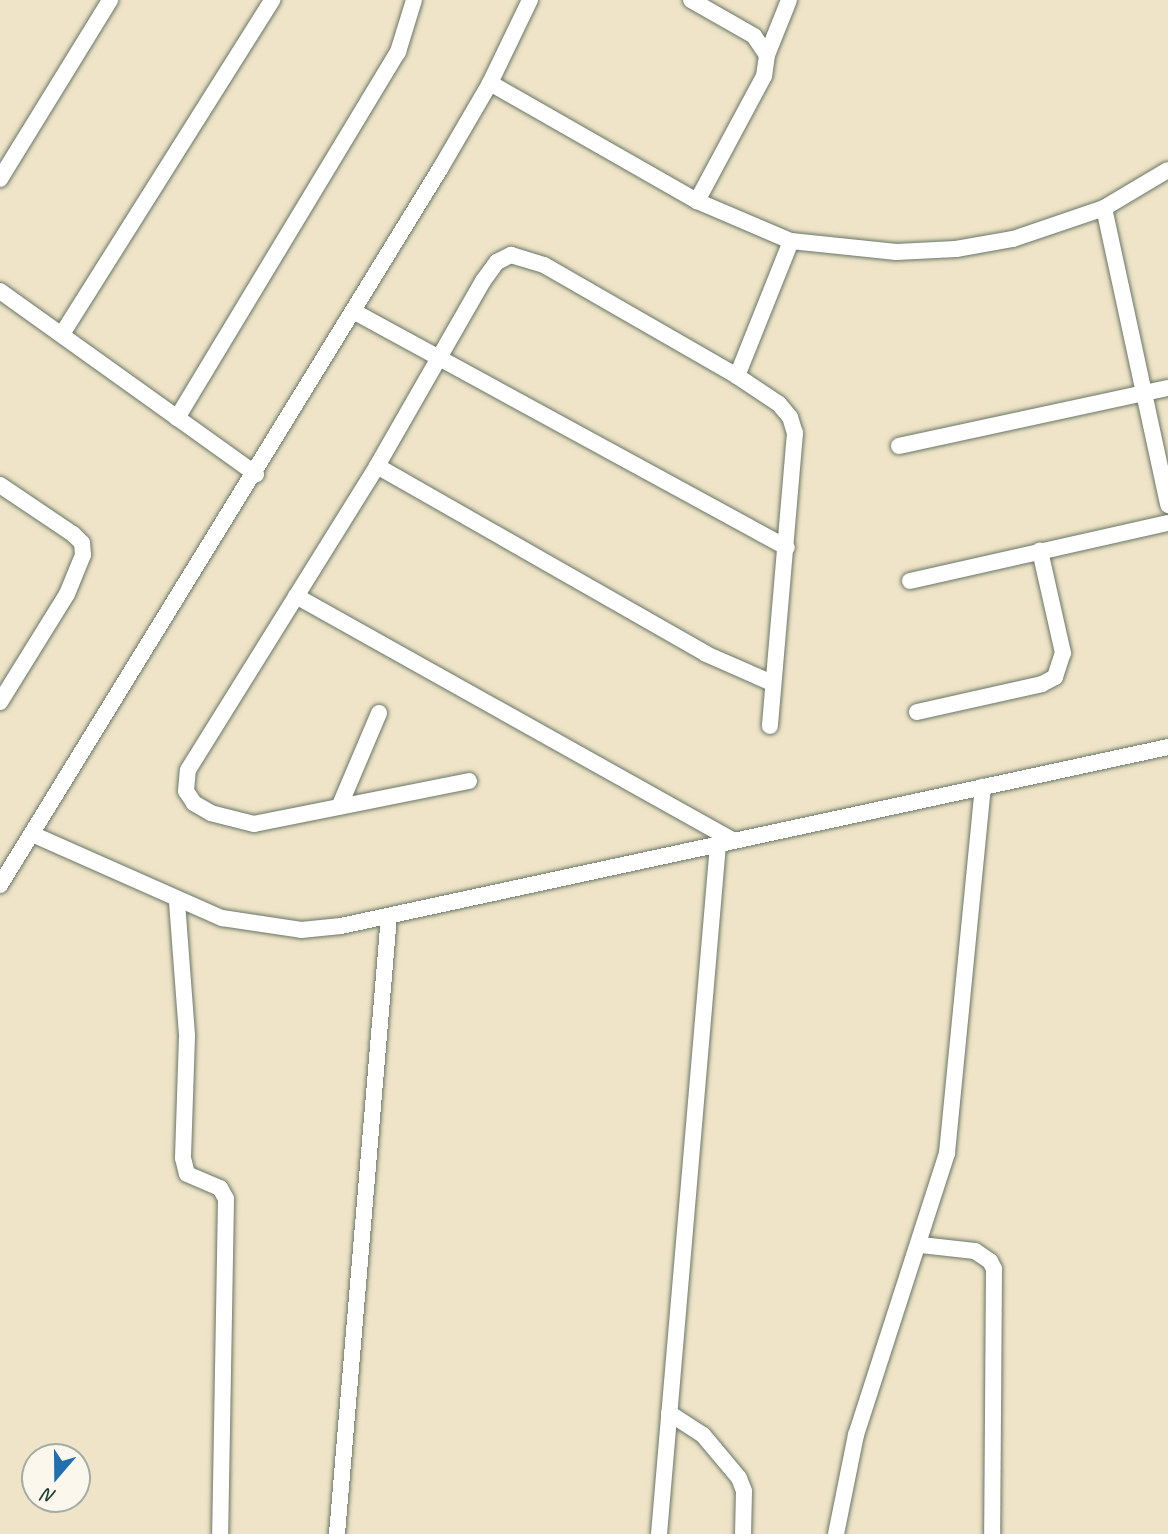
<!DOCTYPE html>
<html>
<head>
<meta charset="utf-8">
<style>
	body { margin:0 }
	#map { position:relative; width:1168px; height:1534px; overflow:hidden; background:#efe4c7; font-family:Caveat,sans-serif }
	div>[style] { position:absolute }
	.roads { filter:drop-shadow(0 0 2px #687767) drop-shadow(0 0 2px #687767) }
	.street>* { height:16px; margin:-8px; padding:0 8px; transform-origin:8px; border-radius:8px; background:#fff }
	span { translate:-50% -50%; white-space:nowrap; text-align:center; line-height:1.15; -webkit-text-stroke:5px #fbf7ec; paint-order:stroke }
	.north { position:absolute; left:21px; top:1443px; width:70px; height:70px; box-sizing:border-box; background:#fbf7ec; border:2px solid #a3ada2; border-radius:50%; rotate:200deg; font-size:19px; font-weight:700; line-height:28px; text-align:center; color:#1f3d34 }
	.north::after { content:''; display:block; margin:auto; width:24px; height:32px; background:#1f6fb2; clip-path:polygon(50% 0,100% 100%,50% 72%,0 100%) }
</style>
</head>
<body>
<div id="map">
	<div class="roads">
		<div class="street">
			<div style="left:691px;top:0;width:73px;rotate:29.7deg"></div>
			<div style="left:754px;top:36px;width:23px;rotate:56deg"></div>
			<div style="left:767px;top:55px;width:21px;rotate:98deg"></div>
			<div style="left:764px;top:76px;width:142px;rotate:118.2deg"></div>
			<div style="left:767px;top:55px;width:59px;rotate:-68.2deg"></div>
			<div style="left:490px;top:83px;width:238px;rotate:29.7deg"></div>
			<div style="left:697px;top:201px;width:102px;rotate:23.1deg"></div>
			<div style="left:791px;top:241px;width:106px;rotate:6deg"></div>
			<div style="left:896px;top:252px;width:60px;rotate:-2.9deg"></div>
			<div style="left:956px;top:249px;width:58px;rotate:-10deg"></div>
			<div style="left:1013px;top:239px;width:96px;rotate:-18.8deg"></div>
			<div style="left:1104px;top:208px;width:74px;rotate:-30.7deg"></div>
			<div style="left:0;top:179px;width:210px;rotate:-58.4deg"></div>
			<div style="left:1104px;top:208px;width:304px;rotate:77.8deg"></div>
			<div style="left:0;top:291px;width:315px;rotate:35.6deg"></div>
			<div style="left:353px;top:311px;width:494px;rotate:28.6deg"></div>
			<div style="left:62px;top:334px;width:395px;rotate:-57.8deg"></div>
			<div style="left:737px;top:376px;width:145px;rotate:-68.2deg"></div>
			<div style="left:177px;top:418px;width:428px;rotate:-58.9deg"></div>
			<div style="left:398px;top:52px;width:54px;rotate:-72.9deg"></div>
			<div style="left:899px;top:446px;width:275px;rotate:-12.2deg"></div>
			<div style="left:377px;top:466px;width:379px;rotate:29.7deg"></div>
			<div style="left:706px;top:654px;width:72px;rotate:23.7deg"></div>
			<div style="left:0;top:485px;width:88px;rotate:33.9deg"></div>
			<div style="left:73px;top:534px;width:13px;rotate:45deg"></div>
			<div style="left:82px;top:543px;width:12px;rotate:85deg"></div>
			<div style="left:83px;top:555px;width:42px;rotate:112.3deg"></div>
			<div style="left:67px;top:594px;width:127px;rotate:121.8deg"></div>
			<div style="left:910px;top:581px;width:264px;rotate:-12.7deg"></div>
			<div style="left:296px;top:596px;width:502px;rotate:29.22deg"></div>
			<div style="left:917px;top:712px;width:128px;rotate:-12.6deg"></div>
			<div style="left:1042px;top:684px;width:15px;rotate:-28deg"></div>
			<div style="left:1055px;top:677px;width:25px;rotate:-72deg"></div>
			<div style="left:1063px;top:653px;width:105px;rotate:-102.7deg"></div>
			<div style="left:469px;top:781px;width:219px;rotate:168.7deg"></div>
			<div style="left:254px;top:824px;width:44px;rotate:-165.7deg"></div>
			<div style="left:211px;top:813px;width:20px;rotate:-150deg"></div>
			<div style="left:194px;top:803px;width:14px;rotate:-124deg"></div>
			<div style="left:186px;top:791px;width:21px;rotate:-85deg"></div>
			<div style="left:188px;top:770px;width:358px;rotate:-58.1deg"></div>
			<div style="left:377px;top:466px;width:213px;rotate:-60.2deg"></div>
			<div style="left:483px;top:281px;width:24px;rotate:-54deg"></div>
			<div style="left:497px;top:262px;width:16px;rotate:-27deg"></div>
			<div style="left:511px;top:255px;width:34px;rotate:17deg"></div>
			<div style="left:544px;top:265px;width:223px;rotate:29.9deg"></div>
			<div style="left:737px;top:376px;width:50px;rotate:33.7deg"></div>
			<div style="left:779px;top:404px;width:17px;rotate:50deg"></div>
			<div style="left:790px;top:417px;width:17px;rotate:73deg"></div>
			<div style="left:795px;top:433px;width:294px;rotate:94.9deg"></div>
			<div style="left:340px;top:805px;width:100px;rotate:-67deg"></div>
			<div style="left:32px;top:834px;width:208px;rotate:23.9deg"></div>
			<div style="left:222px;top:918px;width:80px;rotate:8.6deg"></div>
			<div style="left:301px;top:930px;width:40px;rotate:-5.7deg"></div>
			<div style="left:341px;top:926px;width:846px;rotate:-12.21deg"></div>
			<div style="left:0;top:885px;width:840px;rotate:-58.43deg"></div>
			<div style="left:440px;top:169px;width:99px;rotate:-59.8deg"></div>
			<div style="left:490px;top:83px;width:92px;rotate:-64.3deg"></div>
			<div style="left:177px;top:902px;width:134px;rotate:85.7deg"></div>
			<div style="left:187px;top:1036px;width:122px;rotate:91.9deg"></div>
			<div style="left:183px;top:1158px;width:16px;rotate:76deg"></div>
			<div style="left:187px;top:1174px;width:36px;rotate:23deg"></div>
			<div style="left:220px;top:1188px;width:13px;rotate:61deg"></div>
			<div style="left:226px;top:1199px;width:335px;rotate:91deg"></div>
			<div style="left:921px;top:1245px;width:54px;rotate:6.3deg"></div>
			<div style="left:975px;top:1251px;width:18px;rotate:34deg"></div>
			<div style="left:990px;top:1261px;width:9px;rotate:63deg"></div>
			<div style="left:994px;top:1269px;width:265px;rotate:90.4deg"></div>
			<div style="left:669px;top:1413px;width:40px;rotate:32.9deg"></div>
			<div style="left:703px;top:1435px;width:56px;rotate:50.1deg"></div>
			<div style="left:739px;top:1478px;width:14px;rotate:69deg"></div>
			<div style="left:744px;top:1491px;width:43px;rotate:91.3deg"></div>
			<div style="left:337px;top:1534px;width:620px;rotate:-85.19deg"></div>
			<div style="left:659px;top:1534px;width:693px;rotate:-85.11deg"></div>
			<div style="left:836px;top:1534px;width:101px;rotate:-78.6deg"></div>
			<div style="left:856px;top:1435px;width:296px;rotate:-72.1deg"></div>
			<div style="left:947px;top:1153px;width:368px;rotate:-84.4deg"></div>
		</div>
	</div>
	<div class="north">N</div>
</div>
</body>
</html>
